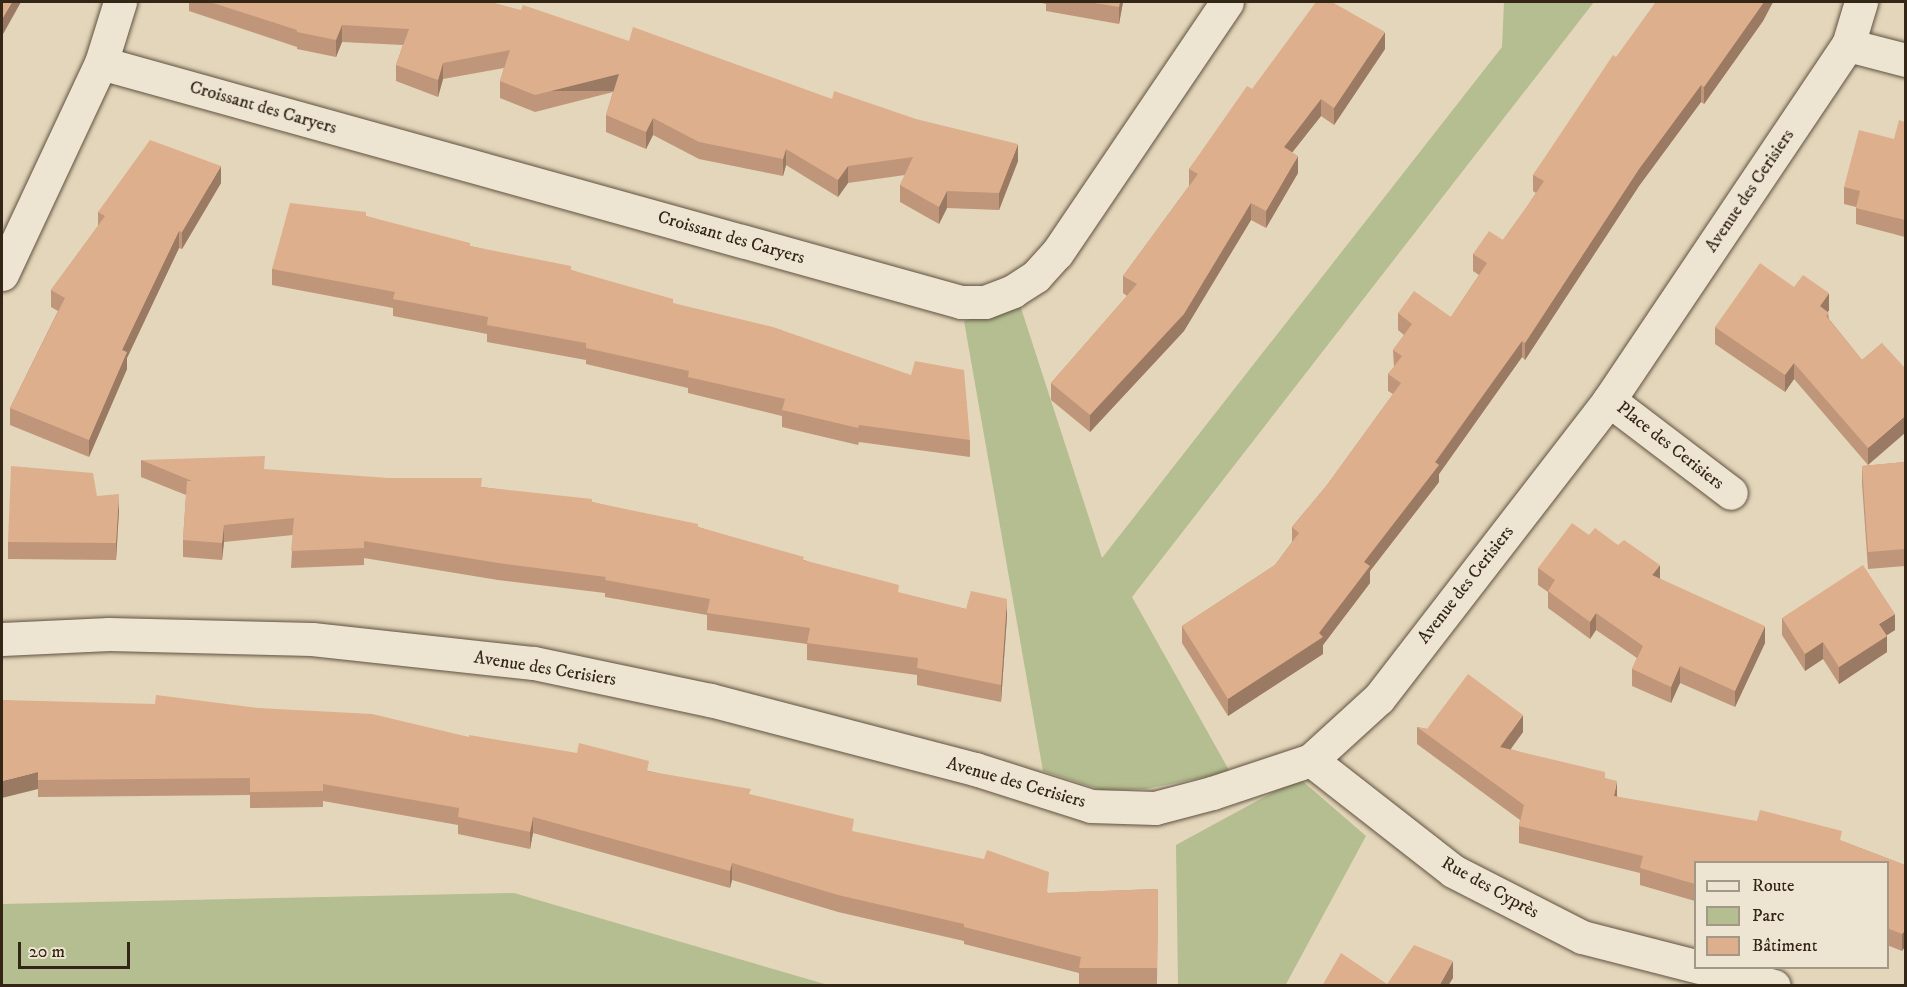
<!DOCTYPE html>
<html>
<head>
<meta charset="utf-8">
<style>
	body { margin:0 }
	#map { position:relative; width:1907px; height:987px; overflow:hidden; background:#e4d6ba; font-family:"IM FELL DW Pica",serif }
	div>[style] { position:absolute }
	.green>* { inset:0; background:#b4be90 }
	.roads { filter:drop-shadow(0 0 2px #605240) drop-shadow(0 0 2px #605240) }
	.minor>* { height:33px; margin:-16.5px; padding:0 16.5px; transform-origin:16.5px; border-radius:16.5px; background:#ede4d2 }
	.wall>* { inset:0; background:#bf9679 }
	.shaded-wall>* { inset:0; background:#9b7a63; transform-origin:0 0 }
	.building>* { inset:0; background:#deaf8d }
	span { translate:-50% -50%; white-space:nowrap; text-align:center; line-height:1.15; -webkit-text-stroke:6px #ede4d2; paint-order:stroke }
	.street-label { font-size:18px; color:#342617 }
	.frame { position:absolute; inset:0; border:3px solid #342617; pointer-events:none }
	.legend { position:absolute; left:1694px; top:861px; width:195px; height:108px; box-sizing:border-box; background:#ede4d2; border:2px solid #a39887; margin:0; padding:8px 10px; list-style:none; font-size:18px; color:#342617 }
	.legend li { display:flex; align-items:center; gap:12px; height:30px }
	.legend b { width:30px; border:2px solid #a39887 }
	.scale { position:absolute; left:18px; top:942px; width:112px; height:27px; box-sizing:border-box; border:3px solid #342617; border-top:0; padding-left:8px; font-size:18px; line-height:21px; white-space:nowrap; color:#342617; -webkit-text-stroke:4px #ede4d2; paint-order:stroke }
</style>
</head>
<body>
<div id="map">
	<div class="green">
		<div style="clip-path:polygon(1504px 2px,1594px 2px,1132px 597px,1230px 772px,1146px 789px,1102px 790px,1043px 771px,964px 321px,1020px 305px,1102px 558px,1502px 47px)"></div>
		<div style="clip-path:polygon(1299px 778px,1366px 836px,1285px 986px,1178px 985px,1176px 845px)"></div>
		<div style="clip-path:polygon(514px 893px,828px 985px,2px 985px,2px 904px)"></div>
	</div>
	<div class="roads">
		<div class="minor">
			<div style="left:1848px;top:45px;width:60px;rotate:14.5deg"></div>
			<div style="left:101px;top:63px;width:893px;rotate:15.53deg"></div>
			<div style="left:961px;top:302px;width:24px"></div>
			<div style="left:985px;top:302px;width:30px;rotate:-21deg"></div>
			<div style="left:1013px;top:291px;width:27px;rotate:-33deg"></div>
			<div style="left:1036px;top:276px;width:31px;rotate:-48deg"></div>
			<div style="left:1057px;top:253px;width:303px;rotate:-55.9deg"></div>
			<div style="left:2px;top:274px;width:233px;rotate:-64.9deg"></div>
			<div style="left:101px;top:63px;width:64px;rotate:-72.7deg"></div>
			<div style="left:1609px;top:400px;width:153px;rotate:37.3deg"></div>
			<div style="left:2px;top:639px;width:107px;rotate:-2.7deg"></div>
			<div style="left:109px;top:634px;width:203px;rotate:1.4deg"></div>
			<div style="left:312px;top:639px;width:223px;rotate:6.2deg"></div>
			<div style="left:534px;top:663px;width:180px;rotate:11.9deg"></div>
			<div style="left:710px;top:700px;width:274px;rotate:14.6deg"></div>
			<div style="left:975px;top:769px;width:122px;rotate:17.7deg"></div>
			<div style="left:1091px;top:806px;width:64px;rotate:1.8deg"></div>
			<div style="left:1155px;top:808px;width:59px;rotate:-14.7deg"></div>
			<div style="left:1212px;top:793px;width:104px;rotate:-18.4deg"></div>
			<div style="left:1311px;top:760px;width:92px;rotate:-42.4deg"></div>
			<div style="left:1379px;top:698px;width:376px;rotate:-52.3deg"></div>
			<div style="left:1609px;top:400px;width:428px;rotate:-56.1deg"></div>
			<div style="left:1848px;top:45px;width:45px;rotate:-73.2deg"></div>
			<div style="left:1311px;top:760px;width:180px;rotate:38deg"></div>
			<div style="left:1453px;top:871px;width:145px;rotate:27.1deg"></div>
			<div style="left:1582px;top:937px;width:118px;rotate:14.3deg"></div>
			<div style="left:1703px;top:968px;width:73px;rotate:14.2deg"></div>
		</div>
	</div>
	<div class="wall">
		<div style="clip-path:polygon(189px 2px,490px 2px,832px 99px,1018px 161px,999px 210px,947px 208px,939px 224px,900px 202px,900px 185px,905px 175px,848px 183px,838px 197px,786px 165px,783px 176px,699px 159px,653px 135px,646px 149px,606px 132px,606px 115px,613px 92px,535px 112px,500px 98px,500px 81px,504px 68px,443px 79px,438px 97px,396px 81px,396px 65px,403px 45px,342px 42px,336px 57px,297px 49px,297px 47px,189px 11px)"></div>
		<div style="clip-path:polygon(1038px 2px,1123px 2px,1119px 24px,1046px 11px,1046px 4px)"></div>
		<div style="clip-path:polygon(1656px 2px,1773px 2px,1763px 21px,1704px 104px,1701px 102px,1639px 186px,1525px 360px,1522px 357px,1439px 474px,1439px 482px,1370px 571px,1370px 583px,1323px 645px,1323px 654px,1228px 716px,1182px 643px,1182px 626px,1275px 565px,1292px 542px,1292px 527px,1327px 485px,1393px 394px,1388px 391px,1388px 374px,1394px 367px,1393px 350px,1404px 335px,1398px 330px,1398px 313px,1451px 317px,1479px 275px,1473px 271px,1473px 254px,1503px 240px,1526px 208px,1536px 193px,1533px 191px,1533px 175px)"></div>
		<div style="clip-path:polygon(1385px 49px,1334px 125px,1321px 116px,1292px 152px,1298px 173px,1266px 228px,1251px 220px,1184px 331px,1090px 432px,1051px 400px,1051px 383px,1127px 296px,1123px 293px,1123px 276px,1189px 186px,1189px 169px,1252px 89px)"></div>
		<div style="clip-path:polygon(1905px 122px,1905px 237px,1856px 224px,1856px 207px,1844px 204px,1844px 187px,1894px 139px)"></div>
		<div style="clip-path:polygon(221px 183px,182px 249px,179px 248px,127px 358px,127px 369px,89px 457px,10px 425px,10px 408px,58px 311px,51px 307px,51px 290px,98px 226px,98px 212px)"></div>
		<div style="clip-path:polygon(366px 216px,470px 246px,571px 270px,673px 303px,970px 440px,970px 457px,859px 442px,858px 445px,782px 427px,782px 416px,688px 393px,688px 388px,586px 364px,586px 360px,487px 342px,487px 334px,393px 316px,393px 308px,272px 285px,272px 269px)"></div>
		<div style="clip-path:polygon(1794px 287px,1829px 310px,1828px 312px,1829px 319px,1862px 360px,1882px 343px,1868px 465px,1794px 379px,1785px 392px,1715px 344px,1715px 327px)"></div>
		<div style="clip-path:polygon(141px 460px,482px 487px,592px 502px,698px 527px,804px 560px,899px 593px,966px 609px,1007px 616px,1001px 702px,917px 685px,917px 675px,807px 660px,807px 644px,707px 630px,707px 615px,605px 597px,605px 593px,498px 580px,364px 558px,364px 565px,291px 568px,293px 535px,224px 542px,222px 560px,183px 557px,183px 540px,186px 495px,141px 477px)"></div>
		<div style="clip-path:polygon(1905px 462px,1905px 566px,1868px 569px,1862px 483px,1862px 466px)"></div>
		<div style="clip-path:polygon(97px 496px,119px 511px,116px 560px,8px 559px,8px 542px)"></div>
		<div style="clip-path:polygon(1589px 535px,1765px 643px,1735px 707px,1680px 683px,1671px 703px,1632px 686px,1632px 669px,1637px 658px,1596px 630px,1590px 639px,1548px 608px,1548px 592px,1538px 585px,1538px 568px)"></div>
		<div style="clip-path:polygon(1782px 618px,1895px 630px,1887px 635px,1887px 652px,1839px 684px,1823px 659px,1805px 671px,1782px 635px)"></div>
		<div style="clip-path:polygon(2px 700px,469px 737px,649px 771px,751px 795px,854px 832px,1049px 893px,1158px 889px,1157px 984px,1079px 984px,1079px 973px,964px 944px,964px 941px,838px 912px,732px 880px,730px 888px,533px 833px,530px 849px,458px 834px,458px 825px,323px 801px,323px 807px,250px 808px,250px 795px,38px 797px,38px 789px)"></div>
		<div style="clip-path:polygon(1417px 727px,1427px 729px,1523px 732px,1510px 749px,1605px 778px,1617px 797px,1842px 841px,1905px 865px,1902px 951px,1887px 945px,1887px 862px,1695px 862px,1695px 901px,1640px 885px,1640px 873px,1519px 843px,1519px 826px,1520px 820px,1417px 744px)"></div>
	</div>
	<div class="shaded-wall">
		<div style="clip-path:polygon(12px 2px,21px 2px,2px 36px,2px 19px)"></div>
		<div style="clip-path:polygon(1120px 2px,1123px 2px,1119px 24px,1119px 7px)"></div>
		<div style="clip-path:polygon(1764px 2px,1773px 2px,1763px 21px,1704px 104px,1704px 87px)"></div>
		<div style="clip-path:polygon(342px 25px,342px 42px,336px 57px,336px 40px)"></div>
		<div style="clip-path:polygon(1385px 32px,1385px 49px,1334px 125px,1334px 108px)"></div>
		<div style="clip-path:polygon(443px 63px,443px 79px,438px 97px,438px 80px)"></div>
		<div style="left:619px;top:74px;width:17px;height:87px;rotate:90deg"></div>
		<div style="clip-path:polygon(1701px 85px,1701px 102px,1639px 186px,1525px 360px,1525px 343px,1639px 169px)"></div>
		<div style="clip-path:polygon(1321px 99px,1321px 116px,1284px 163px,1284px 147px)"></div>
		<div style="clip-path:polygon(653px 118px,653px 135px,646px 149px,646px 132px)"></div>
		<div style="clip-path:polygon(1018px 144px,1018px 161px,999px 210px,999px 193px)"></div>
		<div style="clip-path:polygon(786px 149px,786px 165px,783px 176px,783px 159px)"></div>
		<div style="clip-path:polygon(1298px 156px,1298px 173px,1266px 228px,1266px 211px)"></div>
		<div style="clip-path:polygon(221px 166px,221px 183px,182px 249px,182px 232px)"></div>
		<div style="clip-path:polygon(848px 166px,848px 183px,838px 197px,838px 180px)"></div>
		<div style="clip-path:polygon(947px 191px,947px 208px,939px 224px,939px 207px)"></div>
		<div style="clip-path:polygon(1251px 203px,1251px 220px,1184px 331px,1090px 432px,1090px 415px)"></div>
		<div style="clip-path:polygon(179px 231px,179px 248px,127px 358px,127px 369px,89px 457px,89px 440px,122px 350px)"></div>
		<div style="clip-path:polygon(1829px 293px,1829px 310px,1820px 323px,1820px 306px)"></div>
		<div style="clip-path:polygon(1522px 341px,1522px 357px,1439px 474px,1439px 482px,1370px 571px,1370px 583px,1323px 645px,1323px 654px,1228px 716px,1228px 699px,1319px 633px,1364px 562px)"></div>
		<div style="clip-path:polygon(1794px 363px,1794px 379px,1785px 392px,1785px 375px)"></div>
		<div style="clip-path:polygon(1905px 416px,1905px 433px,1868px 465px,1868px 448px)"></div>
		<div style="clip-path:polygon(119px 494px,119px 511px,116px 560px,116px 543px)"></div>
		<div style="clip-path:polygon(224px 525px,224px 542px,222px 560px,222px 543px)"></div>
		<div style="clip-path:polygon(1660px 565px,1660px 582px,1652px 575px)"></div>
		<div style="clip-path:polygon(1007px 599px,1007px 616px,1001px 702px,1001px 685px)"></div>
		<div style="clip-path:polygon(1596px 613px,1596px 630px,1590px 639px,1590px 622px)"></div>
		<div style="clip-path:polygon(1895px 614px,1895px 630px,1879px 640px,1879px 624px)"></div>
		<div style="clip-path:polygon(1765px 626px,1765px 643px,1735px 707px,1735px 691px)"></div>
		<div style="clip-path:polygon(1887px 636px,1887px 652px,1839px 684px,1839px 667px)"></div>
		<div style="clip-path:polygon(1823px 642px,1823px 659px,1805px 671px,1805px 654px)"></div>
		<div style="clip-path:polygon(1680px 666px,1680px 683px,1671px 703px,1671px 687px)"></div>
		<div style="clip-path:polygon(1523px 715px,1523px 732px,1500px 764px,1500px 747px)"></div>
		<div style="clip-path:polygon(38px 772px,38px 789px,2px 798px,2px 781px)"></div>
		<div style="clip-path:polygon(1617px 781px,1617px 798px,1614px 796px)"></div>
		<div style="clip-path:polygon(533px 817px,533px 833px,530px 849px,530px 832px)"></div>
		<div style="clip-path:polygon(732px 863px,732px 880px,730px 888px,730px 871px)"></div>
		<div style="clip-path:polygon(1905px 930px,1905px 947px,1902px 951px,1902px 934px)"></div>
		<div style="clip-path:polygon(1453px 961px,1453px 978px,1448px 986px,1439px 986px)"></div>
	</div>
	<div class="building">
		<div style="clip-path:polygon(2px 2px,12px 2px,2px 19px)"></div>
		<div style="clip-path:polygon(210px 2px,490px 2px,521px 10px,523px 5px,629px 41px,633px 27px,832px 99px,834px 91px,916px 119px,1018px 144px,999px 193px,947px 191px,939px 207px,900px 185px,913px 157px,848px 166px,838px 180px,786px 149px,783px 159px,699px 142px,653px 118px,646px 132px,606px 115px,619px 74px,535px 95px,500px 81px,510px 50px,443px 63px,438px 80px,396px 65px,409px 29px,342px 25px,336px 40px,297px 32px,297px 30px)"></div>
		<div style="clip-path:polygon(1088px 2px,1120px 2px,1119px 7px)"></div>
		<div style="clip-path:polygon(1316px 2px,1332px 2px,1385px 32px,1334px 108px,1321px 99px,1284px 147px,1298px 156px,1266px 211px,1251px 203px,1184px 314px,1090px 415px,1051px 383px,1137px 284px,1123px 276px,1198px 174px,1189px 169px,1247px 86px,1252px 89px)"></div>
		<div style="clip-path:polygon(1656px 2px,1764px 2px,1704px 87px,1701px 85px,1639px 169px,1525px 343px,1522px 341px,1435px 462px,1439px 465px,1364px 562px,1370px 566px,1319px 633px,1323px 637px,1228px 699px,1182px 626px,1275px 565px,1299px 533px,1292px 527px,1327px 485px,1401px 383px,1388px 374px,1402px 356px,1393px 350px,1412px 324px,1398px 313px,1414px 291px,1451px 317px,1487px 263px,1473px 254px,1489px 231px,1503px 240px,1526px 208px,1544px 181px,1533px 175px,1613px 55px,1616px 57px)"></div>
		<div style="clip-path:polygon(1899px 120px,1905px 122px,1905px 220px,1856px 208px,1860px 191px,1844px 187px,1859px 130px,1894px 139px)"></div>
		<div style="clip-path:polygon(150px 140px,221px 166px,182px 232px,179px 231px,122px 350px,127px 352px,89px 440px,10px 408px,65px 298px,51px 290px,105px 216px,98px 212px)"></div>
		<div style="clip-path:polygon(290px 203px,366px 212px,366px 216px,470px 243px,470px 246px,571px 266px,571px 270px,673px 299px,673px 303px,773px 327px,911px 375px,915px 361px,964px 370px,970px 440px,859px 425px,858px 428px,782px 410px,785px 399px,688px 377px,689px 371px,586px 348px,586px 343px,487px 325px,488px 317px,393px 299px,395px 292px,272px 269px)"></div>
		<div style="clip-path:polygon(1760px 263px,1794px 287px,1803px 275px,1829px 293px,1820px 306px,1829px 313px,1826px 316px,1862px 360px,1882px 343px,1905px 368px,1905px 416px,1868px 448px,1794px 363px,1785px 375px,1715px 327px)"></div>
		<div style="clip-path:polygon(265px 456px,264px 469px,388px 478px,482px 478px,481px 487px,592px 499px,592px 502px,698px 524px,698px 527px,804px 557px,803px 560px,899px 585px,898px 592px,966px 609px,971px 591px,1007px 599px,1001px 685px,917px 668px,918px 658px,807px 643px,810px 628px,707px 613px,710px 599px,605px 580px,606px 577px,498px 563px,364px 541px,364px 548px,291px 551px,294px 518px,224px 525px,222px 543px,183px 540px,187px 481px,192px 481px,141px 460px)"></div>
		<div style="clip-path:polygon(1905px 462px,1905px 549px,1868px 552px,1862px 466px)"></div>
		<div style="clip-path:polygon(11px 466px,93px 473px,97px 496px,119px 494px,116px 543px,8px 542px)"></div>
		<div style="clip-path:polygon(1572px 523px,1589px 535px,1595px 528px,1618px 545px,1624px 540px,1660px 565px,1652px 575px,1765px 626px,1735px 691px,1680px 666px,1671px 687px,1632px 669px,1643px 646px,1596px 613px,1590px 622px,1548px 591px,1555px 580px,1538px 568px)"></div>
		<div style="clip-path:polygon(1863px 565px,1895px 614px,1879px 624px,1887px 636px,1839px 667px,1823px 642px,1805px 654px,1782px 618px)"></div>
		<div style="clip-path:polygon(1468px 674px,1523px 715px,1500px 747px,1605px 772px,1605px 778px,1617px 781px,1614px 796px,1757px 821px,1760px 810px,1842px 831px,1840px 840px,1905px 865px,1905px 930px,1902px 934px,1887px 928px,1887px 862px,1695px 862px,1695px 884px,1640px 868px,1643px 856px,1519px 826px,1524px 805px,1417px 727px,1427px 729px)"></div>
		<div style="clip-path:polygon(156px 695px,258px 708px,372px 714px,469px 737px,469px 735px,577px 753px,579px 743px,649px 761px,647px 771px,751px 789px,749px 794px,854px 819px,852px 831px,984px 859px,987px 850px,1049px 872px,1047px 893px,1158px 889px,1157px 968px,1079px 968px,1081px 957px,964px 927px,964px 924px,838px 895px,732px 863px,730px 871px,533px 817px,530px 832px,458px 817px,459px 808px,323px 784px,323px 791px,250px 792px,250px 778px,38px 780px,38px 772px,2px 781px,2px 700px,155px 704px)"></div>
		<div style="clip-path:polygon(1414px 945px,1453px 961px,1439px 986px,1322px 986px,1341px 953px,1387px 984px)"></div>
	</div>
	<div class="street-label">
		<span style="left:263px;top:108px;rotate:16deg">Croissant des Caryers</span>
		<span style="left:1750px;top:191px;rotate:-56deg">Avenue des Cerisiers</span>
		<span style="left:731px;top:238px;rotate:16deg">Croissant des Caryers</span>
		<span style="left:1670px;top:446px;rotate:38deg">Place des Cerisiers</span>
		<span style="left:1466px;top:585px;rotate:-52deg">Avenue des Cerisiers</span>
		<span style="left:545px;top:669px;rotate:9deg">Avenue des Cerisiers</span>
		<span style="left:1016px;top:783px;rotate:16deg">Avenue des Cerisiers</span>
		<span style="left:1490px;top:888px;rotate:29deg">Rue des Cyprès</span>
	</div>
	<div class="frame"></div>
	<ul class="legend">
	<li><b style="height:8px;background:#ede4d2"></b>Route</li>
	<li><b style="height:16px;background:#b4be90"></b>Parc</li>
	<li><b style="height:16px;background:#deaf8d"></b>Bâtiment</li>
	</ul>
	<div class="scale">20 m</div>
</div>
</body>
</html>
